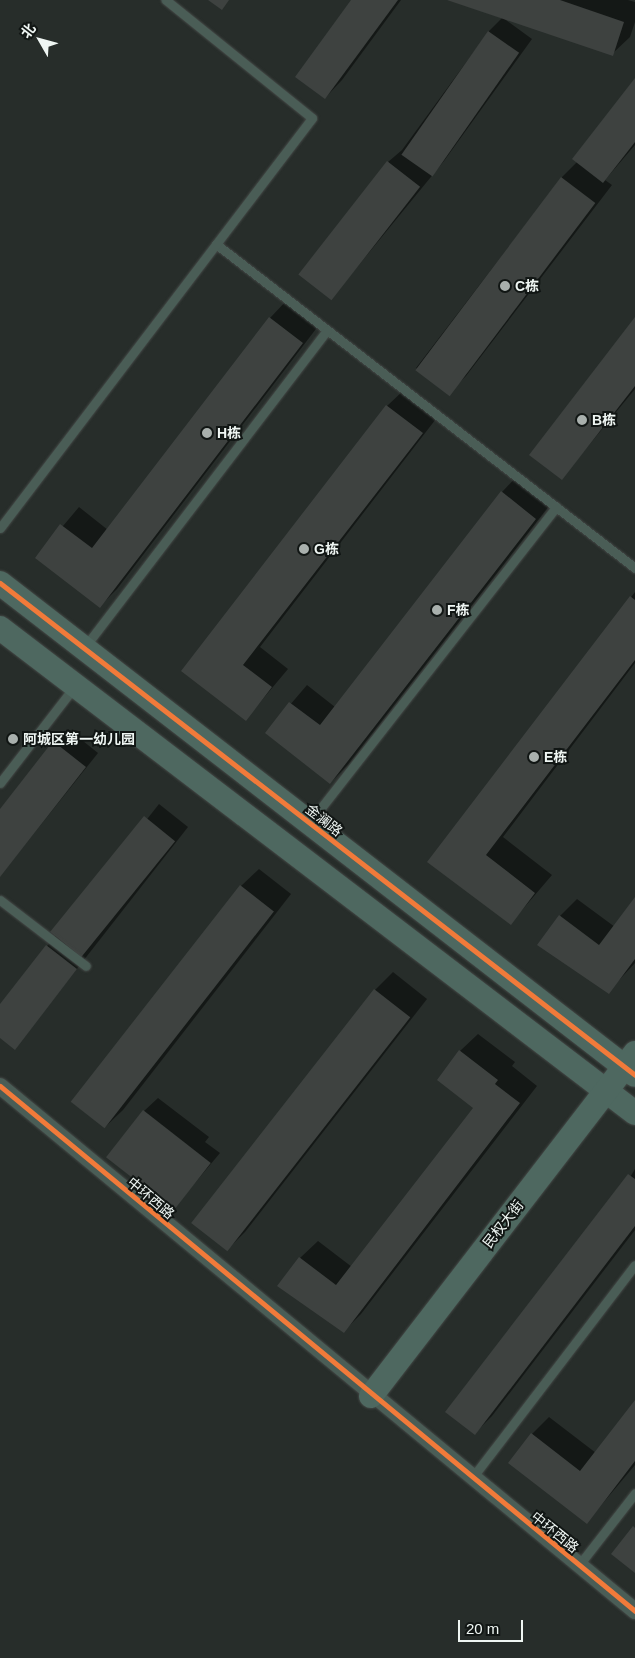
<!DOCTYPE html>
<html>
<head>
<meta charset="utf-8">
<style>
	body { margin:0 }
	#map { position:relative; width:635px; height:1658px; overflow:hidden; background:#272d2a; font-family:Arial,"Noto Sans SC",sans-serif }
	div>[style] { position:absolute }
	.shadow>* { inset:0; background:#0007 }
	.building>* { inset:0; background:#3e4240; transform-origin:0 0 }
	.roads { filter:drop-shadow(0 0 1px #444846) drop-shadow(0 0 1px #444846) }
	.lane>* { height:9px; margin:-4.5px; padding:0 4.5px; transform-origin:4.5px; border-radius:4.5px; background:#4a5d56 }
	.street>* { height:16px; margin:-8px; padding:0 8px; transform-origin:8px; border-radius:8px; background:#4a5d56 }
	.secondary>* { height:24px; margin:-12px; padding:0 12px; transform-origin:12px; border-radius:12px; background:#4e6860 }
	.cycleway>* { height:5px; margin:-2.5px; padding:0 2.5px; transform-origin:2.5px; border-radius:2.5px; background:#f17a3a }
	.dots>* { width:14px; height:14px; translate:-50% -50%; box-sizing:border-box; border:2px solid #111614; border-radius:50% }
	span { translate:-50% -50%; white-space:nowrap; text-align:center; line-height:1.15; -webkit-text-stroke:4px #111614; paint-order:stroke }
	.poi-label { font-size:14px; color:#eff6f3; font-weight:700 }
	.left { translate:0 -50%; text-align:left }
	.street-label { font-size:14px; color:#eff6f3 }
	.north { position:absolute; left:15px; top:15px; width:50px; height:50px; -webkit-text-stroke:4px #111614; paint-order:stroke; rotate:308deg; font-size:14px; font-weight:700; line-height:20px; text-align:center; color:#eff6f3 }
	.north::after { content:''; display:block; margin:auto; width:18px; height:22px; background:#eff6f3; clip-path:polygon(50% 0,100% 100%,50% 72%,0 100%) }
	.scale { position:absolute; left:458px; top:1620px; width:65px; height:22px; box-sizing:border-box; border:2px solid #eff6f3; border-top:0; padding-left:6px; font-size:15px; line-height:18px; white-space:nowrap; color:#eff6f3; -webkit-text-stroke:4px #111614; paint-order:stroke }
</style>
</head>
<body>
<div id="map">
	<div class="shadow">
		<div style="clip-path:polygon(353px 0,401px 0,342px 80px,325px 98px)"></div>
		<div style="clip-path:polygon(450px 0,628px 0,635px 2px,635px 22px,630px 37px,612px 54px,503px 18px,532px 39px,444px 161px,331px 299px,388px 162px,402px 150px,489px 31px,502px 18px)"></div>
		<div style="clip-path:polygon(635px 80px,635px 145px,605px 180px,612px 185px,466px 376px,449px 393px,416px 368px,562px 177px,577px 162px)"></div>
		<div style="clip-path:polygon(287px 300px,319px 325px,117px 589px,100px 606px,36px 558px,79px 507px,108px 530px,270px 318px)"></div>
		<div style="clip-path:polygon(635px 319px,635px 389px,562px 478px)"></div>
		<div style="clip-path:polygon(405px 389px,439px 415px,260px 647px,288px 669px,246px 719px,183px 670px,387px 406px)"></div>
		<div style="clip-path:polygon(519px 474px,553px 501px,348px 765px,330px 783px,266px 733px,307px 685px,335px 707px,502px 492px)"></div>
		<div style="clip-path:polygon(635px 592px,635px 663px,503px 837px,552px 875px,511px 923px,429px 861px)"></div>
		<div style="clip-path:polygon(68px 729px,98px 753px,0 876px,0 811px)"></div>
		<div style="clip-path:polygon(159px 804px,188px 827px,15px 1048px,0 1037px,0 1006px)"></div>
		<div style="clip-path:polygon(259px 869px,291px 894px,123px 1110px,105px 1127px,73px 1103px,241px 886px)"></div>
		<div style="clip-path:polygon(577px 899px,615px 927px,635px 900px,635px 963px,608px 992px,560px 916px)"></div>
		<div style="clip-path:polygon(393px 972px,427px 999px,245px 1232px,227px 1250px,193px 1223px,375px 990px)"></div>
		<div style="clip-path:polygon(478px 1034px,515px 1062px,512px 1066px,537px 1086px,361px 1314px,344px 1331px,300px 1258px,318px 1241px,352px 1267px,475px 1107px,460px 1051px)"></div>
		<div style="clip-path:polygon(158px 1098px,209px 1137px,205px 1142px,220px 1153px,174px 1208px,144px 1111px)"></div>
		<div style="clip-path:polygon(635px 1169px,635px 1230px,492px 1416px,475px 1433px)"></div>
		<div style="clip-path:polygon(635px 1402px,635px 1465px,587px 1522px,532px 1434px,549px 1417px,596px 1453px)"></div>
	</div>
	<div class="building">
		<div style="clip-path:polygon(208px 0,229px 0,222px 10px)"></div>
		<div style="clip-path:polygon(351px 0,398px 0,325px 99px,295px 77px)"></div>
		<div style="clip-path:polygon(447px 0,560px 0,624px 22px,613px 56px)"></div>
		<div style="left:488px;top:31px;width:38px;height:151px;rotate:35deg"></div>
		<div style="clip-path:polygon(635px 78px,635px 142px,603px 183px,572px 159px)"></div>
		<div style="left:387px;top:161px;width:42px;height:144px;rotate:38deg"></div>
		<div style="left:561px;top:177px;width:43px;height:242px;rotate:37deg"></div>
		<div style="clip-path:polygon(269px 317px,303px 343px,100px 608px,35px 558px,60px 524px,92px 548px)"></div>
		<div style="clip-path:polygon(635px 317px,635px 386px,562px 480px,529px 455px)"></div>
		<div style="clip-path:polygon(386px 405px,423px 433px,243px 665px,272px 687px,246px 721px,181px 671px)"></div>
		<div style="clip-path:polygon(501px 491px,536px 519px,330px 784px,265px 733px,289px 702px,320px 725px)"></div>
		<div style="clip-path:polygon(630px 596px,635px 600px,635px 660px,486px 855px,535px 893px,511px 925px,427px 862px)"></div>
		<div style="clip-path:polygon(53px 741px,86px 767px,0 877px,0 809px)"></div>
		<div style="left:144px;top:816px;width:40px;height:149px;rotate:39deg"></div>
		<div style="left:240px;top:885px;width:43px;height:275px;rotate:38deg"></div>
		<div style="clip-path:polygon(635px 897px,635px 959px,609px 994px,537px 945px,559px 915px,599px 945px)"></div>
		<div style="clip-path:polygon(46px 945px,77px 969px,15px 1050px,0 1038px,0 1004px)"></div>
		<div style="left:374px;top:989px;width:46px;height:297px;rotate:38deg"></div>
		<div style="clip-path:polygon(459px 1050px,498px 1080px,495px 1084px,520px 1103px,344px 1333px,277px 1286px,299px 1257px,336px 1285px,473px 1108px,437px 1080px)"></div>
		<div style="left:143px;top:1110px;width:86px;height:60px;rotate:38deg"></div>
		<div style="clip-path:polygon(628px 1174px,635px 1179px,635px 1226px,475px 1435px,445px 1412px)"></div>
		<div style="clip-path:polygon(635px 1400px,635px 1461px,587px 1524px,508px 1463px,531px 1433px,580px 1471px)"></div>
		<div style="clip-path:polygon(633px 1526px,635px 1528px,635px 1573px,611px 1554px)"></div>
	</div>
	<div class="roads">
		<div class="lane">
			<div style="left:216px;top:244px;width:530px;rotate:37.71deg"></div>
			<div style="left:0;top:528px;width:515px;rotate:-52.73deg"></div>
			<div style="left:312px;top:118px;width:188px;rotate:-141.1deg"></div>
			<div style="left:84px;top:648px;width:400px;rotate:-52.6deg"></div>
			<div style="left:0;top:783px;width:123px;rotate:-52.3deg"></div>
			<div style="left:310px;top:822px;width:400px;rotate:-52deg"></div>
			<div style="left:0;top:900px;width:108px;rotate:37.5deg"></div>
			<div style="left:472px;top:1478px;width:268px;rotate:-52.6deg"></div>
			<div style="left:579px;top:1565px;width:91px;rotate:-52.1deg"></div>
		</div>
		<div class="street">
			<div style="left:0;top:1086px;width:824px;rotate:39.58deg"></div>
		</div>
		<div class="secondary">
			<div style="left:0;top:583px;width:803px;rotate:37.77deg"></div>
			<div style="left:0;top:628px;width:799px;rotate:37.37deg"></div>
			<div style="left:371px;top:1396px;width:433px;rotate:-52.4deg"></div>
		</div>
	</div>
	<div class="cycleway">
		<div style="left:0;top:583px;width:803px;rotate:37.77deg"></div>
		<div style="left:0;top:1086px;width:824px;rotate:39.58deg"></div>
	</div>
	<div class="dots">
		<div style="left:505px;top:286px;background:#a9b0ad"></div>
		<div style="left:582px;top:420px;background:#a9b0ad"></div>
		<div style="left:207px;top:433px;background:#a9b0ad"></div>
		<div style="left:304px;top:549px;background:#a9b0ad"></div>
		<div style="left:437px;top:610px;background:#a9b0ad"></div>
		<div style="left:13px;top:739px;background:#a9b0ad"></div>
		<div style="left:534px;top:757px;background:#a9b0ad"></div>
	</div>
	<div class="poi-label">
		<span class="left" style="left:515px;top:286px">C栋</span>
		<span class="left" style="left:592px;top:420px">B栋</span>
		<span class="left" style="left:217px;top:433px">H栋</span>
		<span class="left" style="left:314px;top:549px">G栋</span>
		<span class="left" style="left:447px;top:610px">F栋</span>
		<span class="left" style="left:23px;top:739px">阿城区第一幼儿园</span>
		<span class="left" style="left:544px;top:757px">E栋</span>
	</div>
	<div class="street-label">
		<span style="left:324px;top:820px;rotate:38deg">金澜路</span>
		<span style="left:151px;top:1198px;rotate:40deg">中环西路</span>
		<span style="left:503px;top:1224px;rotate:-52deg">民权大街</span>
		<span style="left:555px;top:1532px;rotate:39deg">中环西路</span>
	</div>
	<div class="north">北</div>
	<div class="scale">20 m</div>
</div>
</body>
</html>
